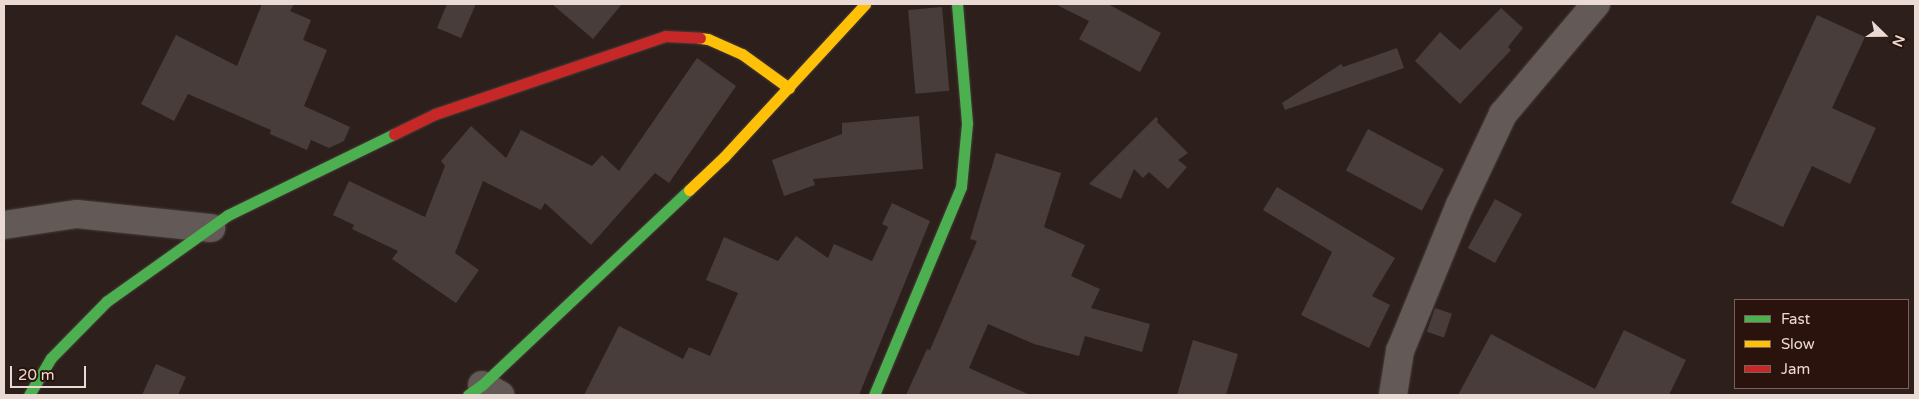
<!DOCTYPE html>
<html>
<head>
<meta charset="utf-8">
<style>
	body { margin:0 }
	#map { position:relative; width:1919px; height:399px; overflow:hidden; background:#2d201c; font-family:"Varela Round",sans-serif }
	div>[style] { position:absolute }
	.building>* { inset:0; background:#483d3a; transform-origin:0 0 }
	.roads { filter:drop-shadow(0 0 1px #483c39) drop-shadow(0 0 1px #483c39) }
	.street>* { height:28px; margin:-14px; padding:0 14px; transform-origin:14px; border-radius:14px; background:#635956 }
	.fast>* { height:11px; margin:-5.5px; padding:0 5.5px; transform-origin:5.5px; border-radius:5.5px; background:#4caf50 }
	.slow>* { height:11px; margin:-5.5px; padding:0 5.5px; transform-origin:5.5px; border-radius:5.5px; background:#ffc107 }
	.jam>* { height:11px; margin:-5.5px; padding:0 5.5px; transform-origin:5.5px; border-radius:5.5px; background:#c62828 }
	span { translate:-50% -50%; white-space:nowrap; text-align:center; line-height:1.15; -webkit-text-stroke:4.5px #2a130c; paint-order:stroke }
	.frame { position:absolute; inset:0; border:5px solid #ebdad4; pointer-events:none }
	.legend { position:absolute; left:1734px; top:299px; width:175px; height:90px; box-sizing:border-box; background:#2a130c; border:1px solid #77635c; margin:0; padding:6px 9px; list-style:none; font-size:15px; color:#ebdad4 }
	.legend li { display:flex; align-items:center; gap:10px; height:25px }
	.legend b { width:25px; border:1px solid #77635c }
	.north { position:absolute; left:1859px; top:10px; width:50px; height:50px; -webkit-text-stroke:4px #2a130c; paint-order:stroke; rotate:112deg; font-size:14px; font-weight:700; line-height:20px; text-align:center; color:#ebdad4 }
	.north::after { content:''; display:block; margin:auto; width:18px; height:22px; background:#ebdad4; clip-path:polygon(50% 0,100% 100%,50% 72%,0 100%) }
	.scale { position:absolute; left:10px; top:366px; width:76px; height:22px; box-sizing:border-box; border:2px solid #ebdad4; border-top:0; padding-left:6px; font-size:15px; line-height:18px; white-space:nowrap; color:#ebdad4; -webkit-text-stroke:4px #2a130c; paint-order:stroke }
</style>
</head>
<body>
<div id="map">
	<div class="building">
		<div style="clip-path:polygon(262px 4px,294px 4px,290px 11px,311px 20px,303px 40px,327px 50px,304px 106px,350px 127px,344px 141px,329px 148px,311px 140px,307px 150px,270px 134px,271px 130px,188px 94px,174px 121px,141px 104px,176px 35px,237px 66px)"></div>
		<div style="clip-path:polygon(447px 4px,476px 4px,461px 38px,437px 28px)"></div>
		<div style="clip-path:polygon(552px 4px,622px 4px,593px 39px)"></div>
		<div style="clip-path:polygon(1055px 4px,1108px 4px,1161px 33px,1140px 72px,1079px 39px,1089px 21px)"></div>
		<div style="left:942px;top:7px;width:84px;height:34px;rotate:85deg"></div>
		<div style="clip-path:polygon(1501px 8px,1523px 28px,1508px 47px,1511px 50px,1460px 104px,1415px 61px,1440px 32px,1460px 50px)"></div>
		<div style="clip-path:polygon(1817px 15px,1865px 37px,1832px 108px,1876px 128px,1850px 184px,1812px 166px,1783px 227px,1731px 203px)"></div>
		<div style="clip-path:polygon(1397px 48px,1404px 68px,1285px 110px,1282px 103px,1341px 64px,1343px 67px)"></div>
		<div style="clip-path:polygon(697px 58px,736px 86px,669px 183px,655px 173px,591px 245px,545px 203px,541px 210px,483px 181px,455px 253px,479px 270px,456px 303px,392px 259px,398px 251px,352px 229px,354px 225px,333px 215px,349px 181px,425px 217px,445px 166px,441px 161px,471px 126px,506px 158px,521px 130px,592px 166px,602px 155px,619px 171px)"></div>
		<div style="clip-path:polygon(919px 116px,923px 169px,813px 179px,815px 185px,784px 196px,772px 160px,842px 134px,842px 123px)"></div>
		<div style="clip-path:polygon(1156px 117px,1158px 119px,1157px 122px,1188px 153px,1178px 160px,1187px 167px,1168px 189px,1149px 172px,1143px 178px,1134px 169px,1121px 199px,1089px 184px)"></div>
		<div style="left:1368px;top:129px;width:86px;height:47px;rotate:28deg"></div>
		<div style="clip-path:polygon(996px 153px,1061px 173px,1044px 227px,1085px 245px,1071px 276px,1100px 289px,1091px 308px,1150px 324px,1142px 352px,1085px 336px,1079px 356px,1034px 344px,988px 324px,969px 368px,1030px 395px,906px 395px,927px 349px,930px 350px,977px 241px,970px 239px)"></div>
		<div style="clip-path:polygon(1277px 187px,1395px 258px,1372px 296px,1390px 305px,1369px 348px,1301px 315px,1332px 252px,1263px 210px)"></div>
		<div style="left:1495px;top:199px;width:31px;height:56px;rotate:29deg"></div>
		<div style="clip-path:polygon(892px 203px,930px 221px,859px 395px,584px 395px,619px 326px,683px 359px,689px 347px,710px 356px,738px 293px,706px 280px,724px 237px,778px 261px,796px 236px,828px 258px,834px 244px,872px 261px,888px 227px,882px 224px)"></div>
		<div style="left:1435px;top:308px;width:18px;height:25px;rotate:19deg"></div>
		<div style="clip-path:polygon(1624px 330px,1686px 360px,1669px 395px,1458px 395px,1491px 334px,1595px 389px)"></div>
		<div style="clip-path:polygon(1193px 340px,1238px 354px,1226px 395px,1177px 395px)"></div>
		<div style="clip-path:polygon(156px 364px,186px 377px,178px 395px,142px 395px)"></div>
	</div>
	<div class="roads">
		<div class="street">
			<div style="left:4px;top:225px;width:74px;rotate:-8.6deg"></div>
			<div style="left:77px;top:214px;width:135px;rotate:6deg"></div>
			<div style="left:482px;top:385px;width:21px;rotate:29deg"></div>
			<div style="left:1393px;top:395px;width:45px;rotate:-81deg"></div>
			<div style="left:1400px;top:351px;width:158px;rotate:-67.7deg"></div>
			<div style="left:1460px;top:205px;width:101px;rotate:-64.7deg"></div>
			<div style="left:1503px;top:114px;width:144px;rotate:-49.8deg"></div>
		</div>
		<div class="fast">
			<div style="left:29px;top:395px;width:43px;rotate:-59.3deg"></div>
			<div style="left:51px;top:358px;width:80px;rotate:-45.5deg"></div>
			<div style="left:107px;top:301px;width:148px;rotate:-35.4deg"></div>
			<div style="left:228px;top:215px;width:185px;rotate:-26deg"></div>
			<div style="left:468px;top:395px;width:17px;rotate:-36deg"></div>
			<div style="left:482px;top:385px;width:284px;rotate:-43.3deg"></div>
			<div style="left:874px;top:395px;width:225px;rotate:-67.3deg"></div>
			<div style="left:961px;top:187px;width:64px;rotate:-84.6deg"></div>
			<div style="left:967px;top:123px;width:119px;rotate:-94.8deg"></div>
		</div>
		<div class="slow">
			<div style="left:700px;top:38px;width:8px;rotate:7deg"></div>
			<div style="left:708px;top:39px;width:37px;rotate:24deg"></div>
			<div style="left:742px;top:54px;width:58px;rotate:35.9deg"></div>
			<div style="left:689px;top:190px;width:48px;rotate:-43.3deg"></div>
			<div style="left:724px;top:157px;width:208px;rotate:-47.3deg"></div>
		</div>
		<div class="jam">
			<div style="left:394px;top:134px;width:46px;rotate:-26deg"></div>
			<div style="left:435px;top:114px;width:243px;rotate:-18.7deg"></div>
			<div style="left:665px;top:36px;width:35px;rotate:3deg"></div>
		</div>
	</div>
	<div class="frame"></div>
	<ul class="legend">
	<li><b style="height:6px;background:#4caf50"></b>Fast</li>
	<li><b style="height:6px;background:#ffc107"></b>Slow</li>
	<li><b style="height:6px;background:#c62828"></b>Jam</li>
	</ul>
	<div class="north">N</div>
	<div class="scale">20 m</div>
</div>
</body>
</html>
